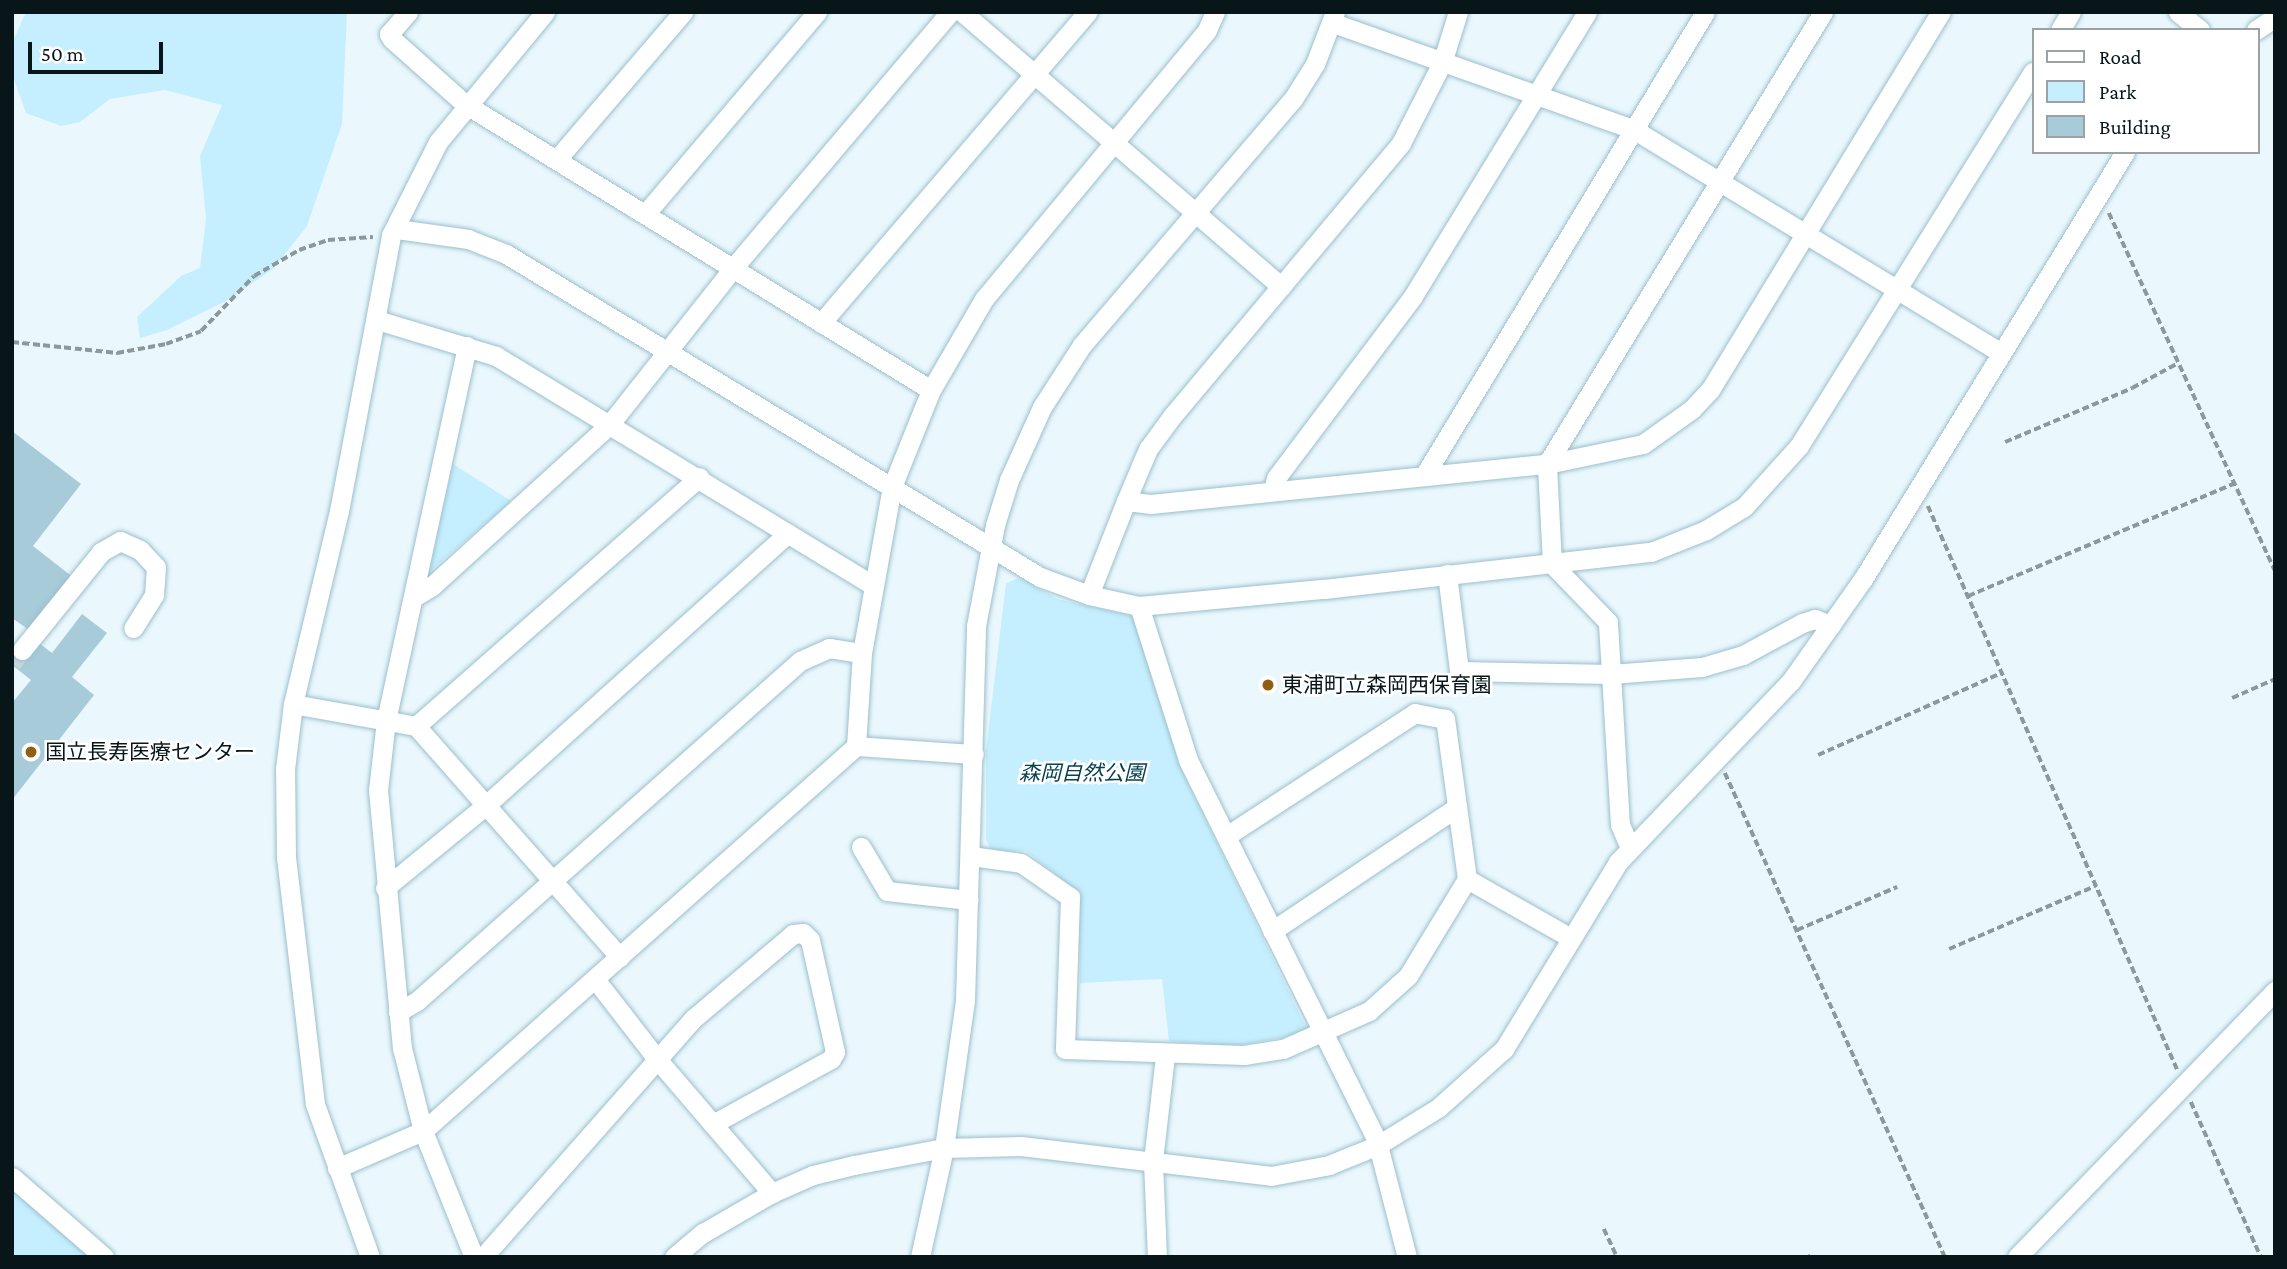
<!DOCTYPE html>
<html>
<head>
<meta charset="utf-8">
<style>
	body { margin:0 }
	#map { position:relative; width:2287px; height:1269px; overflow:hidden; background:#eaf8fd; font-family:"Crimson Pro","Noto Sans JP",serif }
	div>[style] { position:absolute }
	.green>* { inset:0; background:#c5effe }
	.building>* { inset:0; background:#a7cbd8 }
	.minor-tunnel>* { height:19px; margin-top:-9.5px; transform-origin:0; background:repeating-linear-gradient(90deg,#c8d6db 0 19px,transparent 0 29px) }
	.path>* { height:3.5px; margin-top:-1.75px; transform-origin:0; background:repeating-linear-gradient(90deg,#8b999d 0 7px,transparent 0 10.5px) }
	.roads { filter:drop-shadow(0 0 2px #9bbfcc) drop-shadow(0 0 2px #9bbfcc) }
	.minor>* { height:19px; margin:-9.5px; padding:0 9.5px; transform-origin:9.5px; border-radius:9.5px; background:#fff }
	.dots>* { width:19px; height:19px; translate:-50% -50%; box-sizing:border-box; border:4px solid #fff; border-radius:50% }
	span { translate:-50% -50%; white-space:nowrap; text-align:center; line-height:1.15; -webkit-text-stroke:5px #fff; paint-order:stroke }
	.poi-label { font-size:21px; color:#08161a }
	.left { translate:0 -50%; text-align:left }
	.park-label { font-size:21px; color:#074251; font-style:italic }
	.frame { position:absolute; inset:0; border:14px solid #08161a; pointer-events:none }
	.legend { position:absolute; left:2032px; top:28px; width:228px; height:126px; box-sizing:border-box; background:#fff; border:2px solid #9ca2a3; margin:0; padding:9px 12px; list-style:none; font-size:21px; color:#08161a }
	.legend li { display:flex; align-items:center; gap:14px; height:35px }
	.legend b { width:35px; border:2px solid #9ca2a3 }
	.scale { position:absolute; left:28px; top:42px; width:135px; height:32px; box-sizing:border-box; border:4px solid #08161a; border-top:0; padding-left:9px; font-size:21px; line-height:24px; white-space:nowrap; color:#08161a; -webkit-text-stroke:5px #fff; paint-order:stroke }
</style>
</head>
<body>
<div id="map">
	<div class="green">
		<div style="clip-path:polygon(26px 12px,347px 12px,342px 124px,307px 226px,273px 269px,228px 300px,167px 330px,140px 338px,137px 317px,181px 276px,200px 268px,206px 219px,200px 156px,222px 105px,165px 90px,110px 99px,80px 122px,61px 126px,26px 113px,12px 74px,12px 43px)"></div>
		<div style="clip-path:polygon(453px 464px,511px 501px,429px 572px)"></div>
		<div style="clip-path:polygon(1019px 578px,1058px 599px,1135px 617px,1181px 769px,1306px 1027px,1303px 1034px,1235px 1046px,1169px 1041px,1162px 979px,1080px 983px,1079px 893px,1026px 851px,992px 851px,986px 840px,986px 751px,1006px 583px)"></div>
		<div style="clip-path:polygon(12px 1178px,100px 1257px,12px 1257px)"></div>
	</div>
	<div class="building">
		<div style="clip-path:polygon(12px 431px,81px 484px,33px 546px,74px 578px,32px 632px,12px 618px)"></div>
		<div style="clip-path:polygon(82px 614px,107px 633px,72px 677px,94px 695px,12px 800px,12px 703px,31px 680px,12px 665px,12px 643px,29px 656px,39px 643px,52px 653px)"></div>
	</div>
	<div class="minor-tunnel">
		<div style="left:12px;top:663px;width:16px;rotate:-52deg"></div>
	</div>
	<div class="path">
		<div style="left:2109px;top:213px;width:394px;rotate:65.1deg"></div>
		<div style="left:12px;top:342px;width:106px;rotate:6deg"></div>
		<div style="left:117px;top:353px;width:50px;rotate:-10.4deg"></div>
		<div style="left:166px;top:344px;width:37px;rotate:-20deg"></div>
		<div style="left:201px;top:331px;width:76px;rotate:-46.1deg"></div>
		<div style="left:254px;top:276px;width:52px;rotate:-30deg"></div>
		<div style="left:299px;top:250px;width:31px;rotate:-19deg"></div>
		<div style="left:328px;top:240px;width:45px;rotate:-3.8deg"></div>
		<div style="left:2005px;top:442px;width:138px;rotate:-23deg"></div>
		<div style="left:2132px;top:388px;width:52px;rotate:-28.5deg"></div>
		<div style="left:1928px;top:506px;width:616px;rotate:66.14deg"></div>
		<div style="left:1968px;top:596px;width:290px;rotate:-22.9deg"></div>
		<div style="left:2232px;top:698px;width:47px;rotate:-23.8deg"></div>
		<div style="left:1818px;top:755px;width:201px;rotate:-24.1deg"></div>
		<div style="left:1725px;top:773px;width:532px;rotate:65.56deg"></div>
		<div style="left:1797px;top:930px;width:109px;rotate:-23.3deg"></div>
		<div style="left:1949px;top:949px;width:159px;rotate:-23.3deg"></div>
		<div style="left:2191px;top:1102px;width:170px;rotate:65.7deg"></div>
		<div style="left:1604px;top:1229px;width:31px;rotate:65deg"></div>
		<div style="left:1808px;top:1255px;width:2px;rotate:63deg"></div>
	</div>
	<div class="roads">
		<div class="minor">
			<div style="left:962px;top:12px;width:421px;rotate:40.7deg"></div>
			<div style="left:2178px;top:12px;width:28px;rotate:39deg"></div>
			<div style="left:1333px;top:23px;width:318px;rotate:19.5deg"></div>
			<div style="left:1633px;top:129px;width:431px;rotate:31.3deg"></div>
			<div style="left:2060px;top:30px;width:21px;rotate:-59deg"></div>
			<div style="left:2256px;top:30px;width:23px;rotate:-34deg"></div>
			<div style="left:557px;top:159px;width:194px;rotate:-49.4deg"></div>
			<div style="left:646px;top:213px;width:264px;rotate:-49.6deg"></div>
			<div style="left:397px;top:229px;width:72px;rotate:8deg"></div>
			<div style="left:468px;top:239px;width:41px;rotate:21.5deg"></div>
			<div style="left:506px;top:254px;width:624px;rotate:31.17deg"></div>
			<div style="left:1040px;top:577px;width:52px;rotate:20.2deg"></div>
			<div style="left:1089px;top:595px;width:51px;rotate:12.4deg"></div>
			<div style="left:1139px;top:606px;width:186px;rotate:-5.3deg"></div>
			<div style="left:1324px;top:589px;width:329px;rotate:-6.5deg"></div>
			<div style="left:1651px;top:552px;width:59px;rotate:-21.8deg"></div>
			<div style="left:1706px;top:530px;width:44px;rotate:-31.2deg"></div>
			<div style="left:1744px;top:507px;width:82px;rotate:-48deg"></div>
			<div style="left:1799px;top:446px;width:441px;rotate:-58deg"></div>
			<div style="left:377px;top:320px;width:124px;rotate:16.8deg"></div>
			<div style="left:496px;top:356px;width:440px;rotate:31.3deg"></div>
			<div style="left:821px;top:323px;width:410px;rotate:-49.4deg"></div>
			<div style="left:467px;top:346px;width:383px;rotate:102.2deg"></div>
			<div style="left:386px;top:720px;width:70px;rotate:96.5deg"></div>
			<div style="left:378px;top:790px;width:259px;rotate:84.7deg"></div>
			<div style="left:402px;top:1048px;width:86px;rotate:75.8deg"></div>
			<div style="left:423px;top:1131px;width:136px;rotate:68deg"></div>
			<div style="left:931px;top:390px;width:105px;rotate:-59.8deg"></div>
			<div style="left:984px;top:299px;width:349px;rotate:-50.3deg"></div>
			<div style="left:1207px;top:30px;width:20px;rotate:-66deg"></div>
			<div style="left:1424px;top:476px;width:542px;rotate:-58.8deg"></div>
			<div style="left:1273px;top:491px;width:13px;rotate:-77deg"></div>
			<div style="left:1276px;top:478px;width:228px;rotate:-53deg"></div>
			<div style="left:1413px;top:296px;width:333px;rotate:-58.5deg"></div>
			<div style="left:1126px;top:501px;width:56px;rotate:-67.1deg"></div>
			<div style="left:1148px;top:449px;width:42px;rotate:-53.7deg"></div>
			<div style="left:1173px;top:415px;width:355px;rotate:-50deg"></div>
			<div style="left:1401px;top:143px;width:90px;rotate:-62.9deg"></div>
			<div style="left:1442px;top:63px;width:53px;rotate:-72.6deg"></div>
			<div style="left:1447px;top:574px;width:98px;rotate:82.9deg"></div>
			<div style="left:1459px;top:671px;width:152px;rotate:1.1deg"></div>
			<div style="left:1611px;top:674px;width:91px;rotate:-4.4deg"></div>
			<div style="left:1702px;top:667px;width:43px;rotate:-16.3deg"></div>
			<div style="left:1743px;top:655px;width:67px;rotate:-28.5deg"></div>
			<div style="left:1802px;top:623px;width:14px;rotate:-17deg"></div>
			<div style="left:1815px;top:619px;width:17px;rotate:21deg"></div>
			<div style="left:1089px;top:595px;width:101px;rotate:-68.5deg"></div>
			<div style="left:1126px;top:501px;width:24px;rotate:7deg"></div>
			<div style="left:1150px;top:504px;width:399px;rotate:-5.8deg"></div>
			<div style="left:1547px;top:464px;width:98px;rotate:-11.8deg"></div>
			<div style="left:1643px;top:444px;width:60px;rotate:-35.5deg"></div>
			<div style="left:1692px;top:409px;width:26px;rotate:-47deg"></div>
			<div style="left:1710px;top:390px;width:443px;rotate:-58.6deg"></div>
			<div style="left:414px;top:597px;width:21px;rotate:-31deg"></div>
			<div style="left:432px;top:586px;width:241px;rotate:-42.3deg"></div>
			<div style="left:610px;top:424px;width:199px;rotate:-51.7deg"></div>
			<div style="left:733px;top:268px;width:336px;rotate:-49.7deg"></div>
			<div style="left:1139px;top:606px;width:162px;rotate:72.3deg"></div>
			<div style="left:1188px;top:760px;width:429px;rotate:63.6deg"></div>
			<div style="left:22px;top:650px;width:126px;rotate:-51.1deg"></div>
			<div style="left:101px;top:552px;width:22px;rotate:-30deg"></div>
			<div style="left:120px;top:541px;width:22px;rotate:24deg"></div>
			<div style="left:140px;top:550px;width:23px;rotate:47deg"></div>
			<div style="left:156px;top:567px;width:28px;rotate:94deg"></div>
			<div style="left:154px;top:595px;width:39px;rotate:122deg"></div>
			<div style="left:293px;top:704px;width:125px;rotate:10.1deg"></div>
			<div style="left:416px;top:726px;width:377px;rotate:-41.3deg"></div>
			<div style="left:416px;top:726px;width:308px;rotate:48.6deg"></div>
			<div style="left:856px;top:746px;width:118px;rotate:3.9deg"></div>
			<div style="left:861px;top:847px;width:51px;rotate:59.4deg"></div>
			<div style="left:887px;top:891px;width:82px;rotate:6.3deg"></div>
			<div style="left:1630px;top:848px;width:25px;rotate:-113deg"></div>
			<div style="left:1620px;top:825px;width:203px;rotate:-93.4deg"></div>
			<div style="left:1608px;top:622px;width:81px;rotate:-134deg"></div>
			<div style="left:1552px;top:564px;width:100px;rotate:-92.9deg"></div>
			<div style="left:1547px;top:464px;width:530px;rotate:-58.59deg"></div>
			<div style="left:971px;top:856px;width:50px;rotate:8deg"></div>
			<div style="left:1021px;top:863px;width:60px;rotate:34.8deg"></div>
			<div style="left:1070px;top:897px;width:152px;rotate:91.9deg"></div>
			<div style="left:1065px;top:1049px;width:179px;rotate:1.9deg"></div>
			<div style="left:1244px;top:1055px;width:39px;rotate:-9deg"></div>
			<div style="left:1283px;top:1049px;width:94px;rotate:-23.8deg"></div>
			<div style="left:1369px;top:1011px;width:52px;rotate:-41.9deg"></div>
			<div style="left:1408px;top:976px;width:114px;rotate:-58.7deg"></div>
			<div style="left:1467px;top:879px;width:162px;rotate:-97.8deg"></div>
			<div style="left:1445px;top:719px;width:31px;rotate:-169deg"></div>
			<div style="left:1415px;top:713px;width:225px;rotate:146.9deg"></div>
			<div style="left:1467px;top:879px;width:117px;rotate:29.6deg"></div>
			<div style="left:385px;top:888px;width:131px;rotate:-39.4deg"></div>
			<div style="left:486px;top:805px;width:406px;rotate:-42deg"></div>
			<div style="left:1272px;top:931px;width:223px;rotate:-33.8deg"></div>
			<div style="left:595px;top:979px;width:101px;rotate:52.2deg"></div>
			<div style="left:657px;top:1059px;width:177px;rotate:49.4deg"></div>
			<div style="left:398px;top:1012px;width:22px;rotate:-30deg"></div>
			<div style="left:417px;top:1001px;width:512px;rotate:-41.6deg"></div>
			<div style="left:800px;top:661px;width:32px;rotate:-24deg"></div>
			<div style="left:829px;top:648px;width:33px;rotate:9deg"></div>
			<div style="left:1378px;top:1145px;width:116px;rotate:75.5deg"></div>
			<div style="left:337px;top:1168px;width:94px;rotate:-23.3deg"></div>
			<div style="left:423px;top:1131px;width:579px;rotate:-41.64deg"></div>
			<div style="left:856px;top:746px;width:93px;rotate:-86.3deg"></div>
			<div style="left:862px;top:653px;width:169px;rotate:-79.8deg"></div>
			<div style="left:892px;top:487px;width:105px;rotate:-68.1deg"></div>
			<div style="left:931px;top:390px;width:547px;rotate:-148.46deg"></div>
			<div style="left:465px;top:104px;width:98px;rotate:-138.3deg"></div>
			<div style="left:392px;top:39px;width:6px;rotate:-121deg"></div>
			<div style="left:389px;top:34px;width:29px;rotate:-49deg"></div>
			<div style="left:12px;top:1177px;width:122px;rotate:41deg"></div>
			<div style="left:370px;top:1257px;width:163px;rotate:-109.8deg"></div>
			<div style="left:315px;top:1104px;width:248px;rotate:-96.7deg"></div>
			<div style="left:286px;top:858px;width:89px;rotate:-90.6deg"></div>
			<div style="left:285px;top:769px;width:65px;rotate:-83deg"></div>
			<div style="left:293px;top:704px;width:198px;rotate:-76.6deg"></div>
			<div style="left:339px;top:511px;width:281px;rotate:-79.3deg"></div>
			<div style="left:391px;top:235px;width:104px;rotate:-63.2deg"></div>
			<div style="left:438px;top:142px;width:168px;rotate:-50.5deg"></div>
			<div style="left:483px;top:1257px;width:319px;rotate:-48.6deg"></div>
			<div style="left:694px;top:1018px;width:130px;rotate:-40.3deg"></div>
			<div style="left:793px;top:934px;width:10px;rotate:-6deg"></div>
			<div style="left:803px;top:933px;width:10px;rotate:45deg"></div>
			<div style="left:810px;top:940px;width:115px;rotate:77.4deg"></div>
			<div style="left:835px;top:1052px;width:8px;rotate:120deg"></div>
			<div style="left:831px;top:1059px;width:135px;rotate:151.2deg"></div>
			<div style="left:674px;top:1257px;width:38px;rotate:-40deg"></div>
			<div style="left:703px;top:1233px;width:80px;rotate:-30.1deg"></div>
			<div style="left:772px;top:1193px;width:45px;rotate:-23.7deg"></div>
			<div style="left:813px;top:1175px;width:42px;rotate:-13.7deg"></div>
			<div style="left:854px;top:1165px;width:92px;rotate:-10.7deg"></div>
			<div style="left:944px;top:1148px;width:77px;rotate:-1.5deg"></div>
			<div style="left:1021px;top:1146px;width:252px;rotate:6.8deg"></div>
			<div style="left:1271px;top:1176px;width:59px;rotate:-10.7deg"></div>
			<div style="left:1329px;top:1165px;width:53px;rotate:-22.2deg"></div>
			<div style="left:1378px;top:1145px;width:70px;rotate:-31.7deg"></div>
			<div style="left:1438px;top:1108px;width:89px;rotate:-41.8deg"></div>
			<div style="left:1504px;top:1049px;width:219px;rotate:-58.6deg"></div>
			<div style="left:1618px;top:862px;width:250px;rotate:-46.3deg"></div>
			<div style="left:1791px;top:681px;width:125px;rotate:-54.8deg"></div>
			<div style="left:1863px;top:579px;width:501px;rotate:-58.47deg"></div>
			<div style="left:920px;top:1257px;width:112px;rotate:-77.6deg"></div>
			<div style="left:944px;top:1148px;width:149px;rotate:-81.9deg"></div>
			<div style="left:965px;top:1000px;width:374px;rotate:-88.3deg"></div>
			<div style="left:976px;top:626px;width:103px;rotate:-79.3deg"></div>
			<div style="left:995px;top:525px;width:47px;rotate:-72.7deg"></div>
			<div style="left:1009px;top:480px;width:80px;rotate:-65.7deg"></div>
			<div style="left:1042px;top:407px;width:74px;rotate:-57.2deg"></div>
			<div style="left:1082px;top:345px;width:324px;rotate:-49.4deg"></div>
			<div style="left:1293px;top:99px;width:41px;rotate:-57.8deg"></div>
			<div style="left:1315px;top:64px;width:56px;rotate:-69deg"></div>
			<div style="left:1157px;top:1257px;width:96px;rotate:-92.4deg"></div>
			<div style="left:1153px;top:1161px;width:107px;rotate:-83.5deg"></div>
			<div style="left:2017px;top:1257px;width:371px;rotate:-45.9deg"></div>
		</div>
	</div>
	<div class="dots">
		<div style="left:1268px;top:685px;background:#915f10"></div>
		<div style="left:31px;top:752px;background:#915f10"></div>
	</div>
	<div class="poi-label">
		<span class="left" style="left:1282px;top:685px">東浦町立森岡西保育園</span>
		<span class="left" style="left:45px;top:752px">国立長寿医療センター</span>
	</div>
	<div class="park-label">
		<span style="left:1082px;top:773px">森岡自然公園</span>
	</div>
	<div class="frame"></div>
	<ul class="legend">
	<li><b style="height:9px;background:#fff"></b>Road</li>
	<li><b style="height:19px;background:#c5effe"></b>Park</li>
	<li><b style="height:19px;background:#a7cbd8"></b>Building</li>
	</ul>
	<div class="scale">50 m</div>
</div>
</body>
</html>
